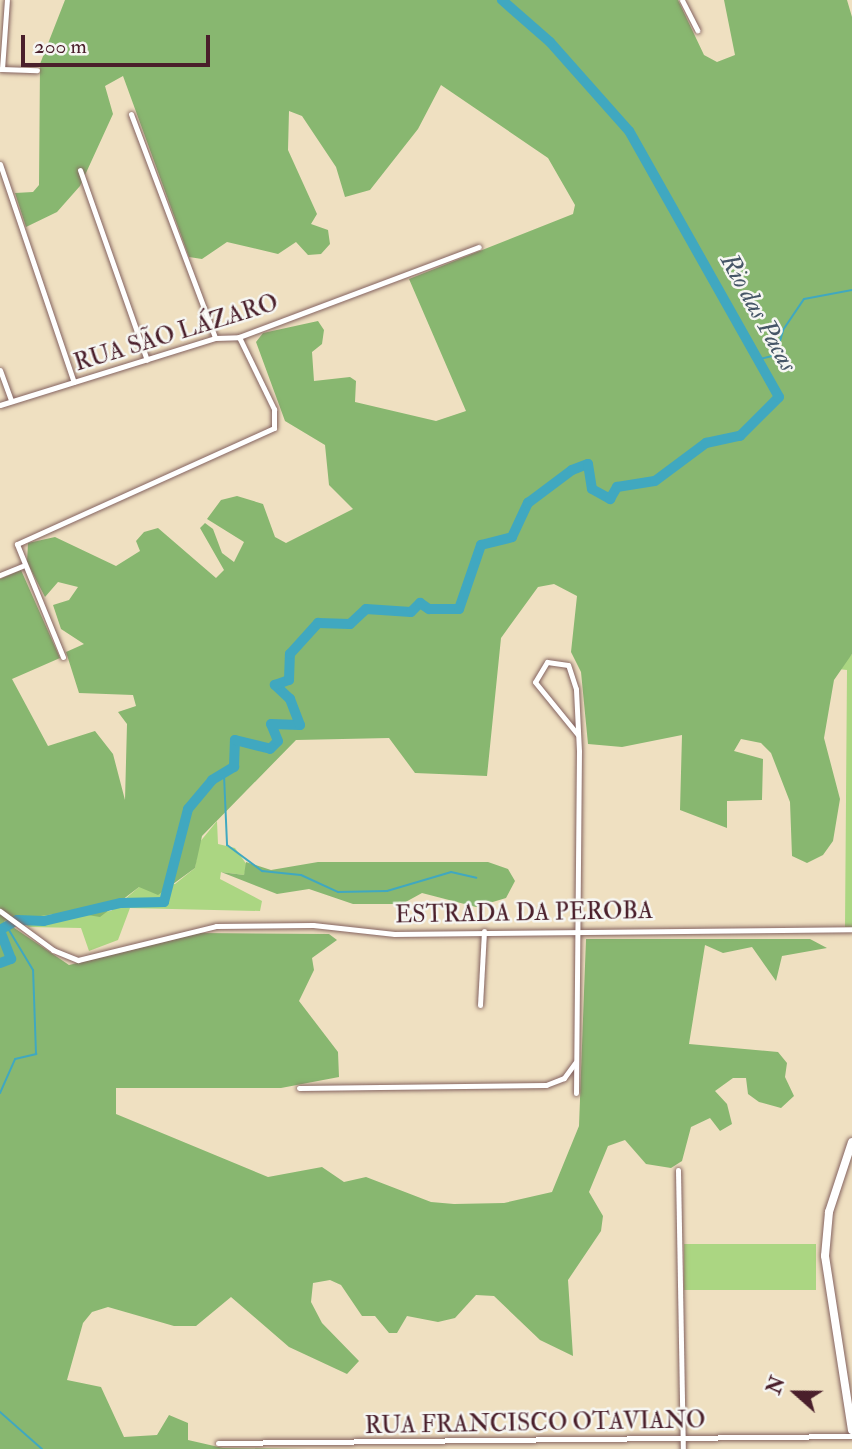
<!DOCTYPE html>
<html>
<head>
<meta charset="utf-8">
<style>
	body { margin:0 }
	#map { position:relative; width:852px; height:1449px; overflow:hidden; background:#efe0c1; font-family:"IM FELL Double Pica",serif }
	div>[style] { position:absolute }
	.green>* { inset:0; background:#abd682; transform-origin:0 0 }
	.forest>* { inset:0; background:#88b770 }
	.stream>* { height:2px; margin:-1px; padding:0 1px; transform-origin:1px; border-radius:1px; background:#40a8c0 }
	.river>* { height:10px; margin:-5px; padding:0 5px; transform-origin:5px; border-radius:5px; background:#40a8c0 }
	.roads { filter:drop-shadow(0 0 2px #846360) drop-shadow(0 0 2px #846360) }
	.minor>* { height:5px; margin:-2.5px; padding:0 2.5px; transform-origin:2.5px; border-radius:2.5px; background:#fff }
	.primary>* { height:8px; margin:-4px; padding:0 4px; transform-origin:4px; border-radius:4px; background:#fff }
	span { translate:-50% -50%; white-space:nowrap; text-align:center; line-height:1.15; -webkit-text-stroke:5px #f6f6f2; paint-order:stroke }
	.street-label { font-size:24px; color:#4a1f2b }
	.water-label { font-size:26px; color:#465667; font-style:italic }
	.north { position:absolute; left:761px; top:1358px; width:70px; height:70px; -webkit-text-stroke:5px #f6f6f2; paint-order:stroke; rotate:291deg; font-size:19px; font-weight:700; line-height:28px; text-align:center; color:#4a1f2b }
	.north::after { content:''; display:block; margin:auto; width:24px; height:32px; background:#4a1f2b; clip-path:polygon(50% 0,100% 100%,50% 72%,0 100%) }
	.scale { position:absolute; left:21px; top:35px; width:189px; height:32px; box-sizing:border-box; border:4px solid #4a1f2b; border-top:0; padding-left:9px; font-size:21px; line-height:24px; white-space:nowrap; color:#4a1f2b; -webkit-text-stroke:5px #f6f6f2; paint-order:stroke }
</style>
</head>
<body>
<div id="map">
	<div class="green">
		<div style="clip-path:polygon(852px 654px,852px 927px,845px 927px,847px 670px,838px 669px)"></div>
		<div style="clip-path:polygon(217px 821px,218px 844px,235px 848px,247px 865px,244px 875px,221px 872px,220px 879px,262px 901px,260px 911px,130px 908px,118px 940px,89px 951px,81px 928px,29px 927px,15px 917px,111px 911px,139px 887px,175px 884px,195px 868px,199px 843px)"></div>
		<div style="left:684px;top:1244px;width:132px;height:46px"></div>
	</div>
	<div class="forest">
		<div style="clip-path:polygon(65px 0,678px 0,704px 55px,717px 62px,735px 55px,724px 0,847px 0,852px 17px,852px 654px,834px 680px,824px 738px,840px 799px,833px 841px,823px 855px,807px 863px,792px 856px,790px 802px,771px 753px,761px 743px,741px 739px,734px 751px,763px 759px,762px 800px,727px 801px,727px 828px,680px 810px,682px 735px,622px 747px,588px 744px,581px 672px,571px 652px,577px 596px,554px 584px,538px 587px,501px 638px,487px 776px,415px 773px,389px 738px,296px 740px,202px 836px,195px 868px,158px 895px,139px 887px,100px 917px,70px 912px,4px 921px,69px 965px,200px 933px,329px 934px,337px 940px,312px 958px,314px 970px,299px 1001px,338px 1052px,339px 1077px,281px 1088px,116px 1088px,116px 1114px,268px 1177px,322px 1167px,344px 1182px,366px 1177px,431px 1202px,454px 1204px,504px 1203px,552px 1192px,579px 1126px,586px 939px,810px 939px,827px 948px,782px 956px,776px 981px,752px 947px,723px 953px,705px 945px,689px 1044px,778px 1052px,787px 1063px,785px 1077px,794px 1096px,781px 1108px,759px 1102px,748px 1094px,746px 1078px,733px 1078px,715px 1091px,727px 1104px,732px 1124px,720px 1131px,710px 1118px,691px 1127px,682px 1161px,671px 1168px,646px 1164px,625px 1140px,608px 1146px,589px 1192px,603px 1216px,601px 1231px,568px 1280px,573px 1356px,540px 1340px,494px 1296px,476px 1295px,455px 1318px,438px 1322px,407px 1316px,397px 1333px,389px 1333px,375px 1316px,362px 1316px,341px 1285px,330px 1280px,313px 1283px,311px 1302px,322px 1323px,359px 1361px,347px 1374px,289px 1347px,231px 1297px,196px 1326px,174px 1326px,108px 1307px,92px 1312px,83px 1323px,67px 1380px,101px 1387px,124px 1437px,157px 1435px,169px 1415px,188px 1423px,188px 1440px,223px 1448px,308px 1449px,0 1449px,0 579px,21px 570px,60px 658px,12px 679px,48px 746px,95px 731px,113px 754px,125px 800px,127px 724px,118px 712px,136px 706px,133px 695px,79px 693px,66px 652px,84px 644px,61px 629px,53px 605px,69px 600px,78px 587px,58px 582px,45px 597px,27px 562px,28px 543px,55px 537px,116px 566px,140px 551px,136px 541px,144px 532px,158px 528px,216px 578px,224px 570px,200px 528px,205px 523px,213px 529px,222px 553px,234px 562px,244px 542px,207px 519px,221px 500px,237px 496px,263px 504px,275px 537px,286px 543px,353px 509px,329px 485px,325px 445px,285px 421px,256px 342px,263px 333px,318px 321px,324px 330px,322px 344px,312px 352px,314px 381px,350px 377px,356px 381px,355px 402px,436px 421px,466px 411px,409px 279px,573px 214px,575px 205px,548px 158px,441px 85px,418px 129px,370px 190px,345px 197px,336px 167px,302px 116px,289px 111px,288px 150px,317px 214px,311px 224px,328px 230px,330px 244px,321px 254px,308px 255px,296px 242px,278px 254px,227px 242px,202px 259px,189px 257px,123px 76px,105px 86px,113px 114px,80px 186px,57px 212px,26px 227px,15px 193px,33px 192px,39px 185px,40px 64px)"></div>
		<div style="clip-path:polygon(246px 862px,271px 870px,318px 862px,488px 862px,508px 869px,515px 881px,506px 898px,476px 907px,422px 893px,402px 904px,353px 904px,309px 889px,277px 894px,221px 872px,244px 875px)"></div>
	</div>
	<div class="stream">
		<div style="left:756px;top:360px;width:21px;rotate:-14deg"></div>
		<div style="left:776px;top:355px;width:26px;rotate:-74deg"></div>
		<div style="left:783px;top:330px;width:37px;rotate:-56deg"></div>
		<div style="left:804px;top:299px;width:49px;rotate:-10.6deg"></div>
		<div style="left:224px;top:775px;width:70px;rotate:87.5deg"></div>
		<div style="left:227px;top:845px;width:44px;rotate:36.6deg"></div>
		<div style="left:262px;top:871px;width:39px;rotate:6deg"></div>
		<div style="left:301px;top:875px;width:41px;rotate:24.7deg"></div>
		<div style="left:338px;top:892px;width:49px;rotate:-1.2deg"></div>
		<div style="left:387px;top:891px;width:67px;rotate:-16.5deg"></div>
		<div style="left:451px;top:872px;width:26px;rotate:13deg"></div>
		<div style="left:0;top:1093px;width:37px;rotate:-66deg"></div>
		<div style="left:15px;top:1059px;width:22px;rotate:-13deg"></div>
		<div style="left:36px;top:1054px;width:84px;rotate:-92deg"></div>
		<div style="left:33px;top:970px;width:52px;rotate:-121deg"></div>
		<div style="left:0;top:1412px;width:56px;rotate:41.4deg"></div>
	</div>
	<div class="river">
		<div style="left:0;top:963px;width:12px;rotate:-20deg"></div>
		<div style="left:11px;top:959px;width:31px;rotate:-111deg"></div>
		<div style="left:0;top:930px;width:20px;rotate:-30deg"></div>
		<div style="left:17px;top:920px;width:27px;rotate:2deg"></div>
		<div style="left:44px;top:921px;width:79px;rotate:-13.2deg"></div>
		<div style="left:121px;top:903px;width:43px;rotate:-1.3deg"></div>
		<div style="left:164px;top:902px;width:96px;rotate:-75.5deg"></div>
		<div style="left:188px;top:809px;width:38px;rotate:-50deg"></div>
		<div style="left:212px;top:780px;width:26px;rotate:-31deg"></div>
		<div style="left:234px;top:767px;width:27px;rotate:-88deg"></div>
		<div style="left:235px;top:740px;width:36px;rotate:14deg"></div>
		<div style="left:270px;top:749px;width:11px;rotate:-45deg"></div>
		<div style="left:278px;top:741px;width:18px;rotate:-112deg"></div>
		<div style="left:271px;top:724px;width:29px;rotate:2deg"></div>
		<div style="left:300px;top:725px;width:28px;rotate:-111deg"></div>
		<div style="left:290px;top:699px;width:21px;rotate:-137deg"></div>
		<div style="left:275px;top:685px;width:15px;rotate:-20deg"></div>
		<div style="left:289px;top:680px;width:26px;rotate:-88deg"></div>
		<div style="left:290px;top:654px;width:42px;rotate:-47.9deg"></div>
		<div style="left:318px;top:623px;width:32px;rotate:2deg"></div>
		<div style="left:350px;top:624px;width:22px;rotate:-43deg"></div>
		<div style="left:366px;top:609px;width:45px;rotate:3.8deg"></div>
		<div style="left:411px;top:612px;width:13px;rotate:-45deg"></div>
		<div style="left:420px;top:603px;width:11px;rotate:34deg"></div>
		<div style="left:429px;top:609px;width:30px"></div>
		<div style="left:459px;top:609px;width:68px;rotate:-71deg"></div>
		<div style="left:481px;top:545px;width:32px;rotate:-14deg"></div>
		<div style="left:512px;top:537px;width:38px;rotate:-65deg"></div>
		<div style="left:528px;top:503px;width:55px;rotate:-36.9deg"></div>
		<div style="left:572px;top:470px;width:17px;rotate:-21deg"></div>
		<div style="left:588px;top:464px;width:25px;rotate:81deg"></div>
		<div style="left:592px;top:489px;width:21px;rotate:29deg"></div>
		<div style="left:610px;top:499px;width:14px;rotate:-60deg"></div>
		<div style="left:617px;top:487px;width:38px;rotate:-9deg"></div>
		<div style="left:655px;top:481px;width:64px;rotate:-36.7deg"></div>
		<div style="left:706px;top:443px;width:35px;rotate:-12deg"></div>
		<div style="left:740px;top:436px;width:55px;rotate:-45deg"></div>
		<div style="left:779px;top:397px;width:305px;rotate:-119.4deg"></div>
		<div style="left:629px;top:131px;width:119px;rotate:-131.6deg"></div>
		<div style="left:550px;top:42px;width:64px;rotate:-138.8deg"></div>
	</div>
	<div class="roads">
		<div class="minor">
			<div style="left:682px;top:0;width:34px;rotate:63deg"></div>
			<div style="left:1px;top:69px;width:36px;rotate:2deg"></div>
			<div style="left:2px;top:69px;width:69px;rotate:-85.9deg"></div>
			<div style="left:131px;top:114px;width:239px;rotate:69.4deg"></div>
			<div style="left:0;top:164px;width:230px;rotate:71.3deg"></div>
			<div style="left:80px;top:170px;width:201px;rotate:70.6deg"></div>
			<div style="left:0;top:370px;width:33px;rotate:70deg"></div>
			<div style="left:0;top:405px;width:225px;rotate:-17.3deg"></div>
			<div style="left:215px;top:338px;width:24px;rotate:-2deg"></div>
			<div style="left:239px;top:337px;width:256px;rotate:-20.6deg"></div>
			<div style="left:0;top:575px;width:24px;rotate:-22deg"></div>
			<div style="left:63px;top:657px;width:122px;rotate:-112.2deg"></div>
			<div style="left:17px;top:544px;width:282px;rotate:-24.3deg"></div>
			<div style="left:274px;top:428px;width:19px;rotate:-90deg"></div>
			<div style="left:274px;top:409px;width:80px;rotate:-115.9deg"></div>
			<div style="left:0;top:911px;width:66px;rotate:36.3deg"></div>
			<div style="left:53px;top:950px;width:27px;rotate:22deg"></div>
			<div style="left:78px;top:960px;width:142px;rotate:-13.8deg"></div>
			<div style="left:216px;top:926px;width:97px;rotate:-0.6deg"></div>
			<div style="left:313px;top:925px;width:82px;rotate:6.3deg"></div>
			<div style="left:395px;top:934px;width:457px;rotate:-0.6deg"></div>
			<div style="left:480px;top:1005px;width:74px;rotate:-86.9deg"></div>
			<div style="left:299px;top:1088px;width:247px;rotate:-0.7deg"></div>
			<div style="left:546px;top:1085px;width:19px;rotate:-21deg"></div>
			<div style="left:564px;top:1078px;width:19px;rotate:-54deg"></div>
			<div style="left:576px;top:1093px;width:342px;rotate:-89.5deg"></div>
			<div style="left:579px;top:751px;width:62px;rotate:-92.8deg"></div>
			<div style="left:576px;top:689px;width:25px;rotate:-108deg"></div>
			<div style="left:568px;top:665px;width:21px;rotate:-172deg"></div>
			<div style="left:547px;top:662px;width:23px;rotate:121deg"></div>
			<div style="left:535px;top:682px;width:68px;rotate:50.9deg"></div>
			<div style="left:678px;top:1170px;width:279px;rotate:89deg"></div>
			<div style="left:218px;top:1443px;width:634px;rotate:-0.63deg"></div>
		</div>
		<div class="primary">
			<div style="left:852px;top:1142px;width:74px;rotate:108.2deg"></div>
			<div style="left:829px;top:1212px;width:44px;rotate:95.2deg"></div>
			<div style="left:825px;top:1256px;width:176px;rotate:81.2deg"></div>
		</div>
	</div>
	<div class="street-label">
		<span style="left:176px;top:333px;rotate:-17deg">RUA SÃO LÁZARO</span>
		<span style="left:524px;top:913px;rotate:-1deg">ESTRADA DA PEROBA</span>
		<span style="left:535px;top:1423px;rotate:-1deg">RUA FRANCISCO OTAVIANO</span>
	</div>
	<div class="water-label">
		<span style="left:758px;top:313px;rotate:61deg">Rio das Pacas</span>
	</div>
	<div class="north">N</div>
	<div class="scale">200 m</div>
</div>
</body>
</html>
